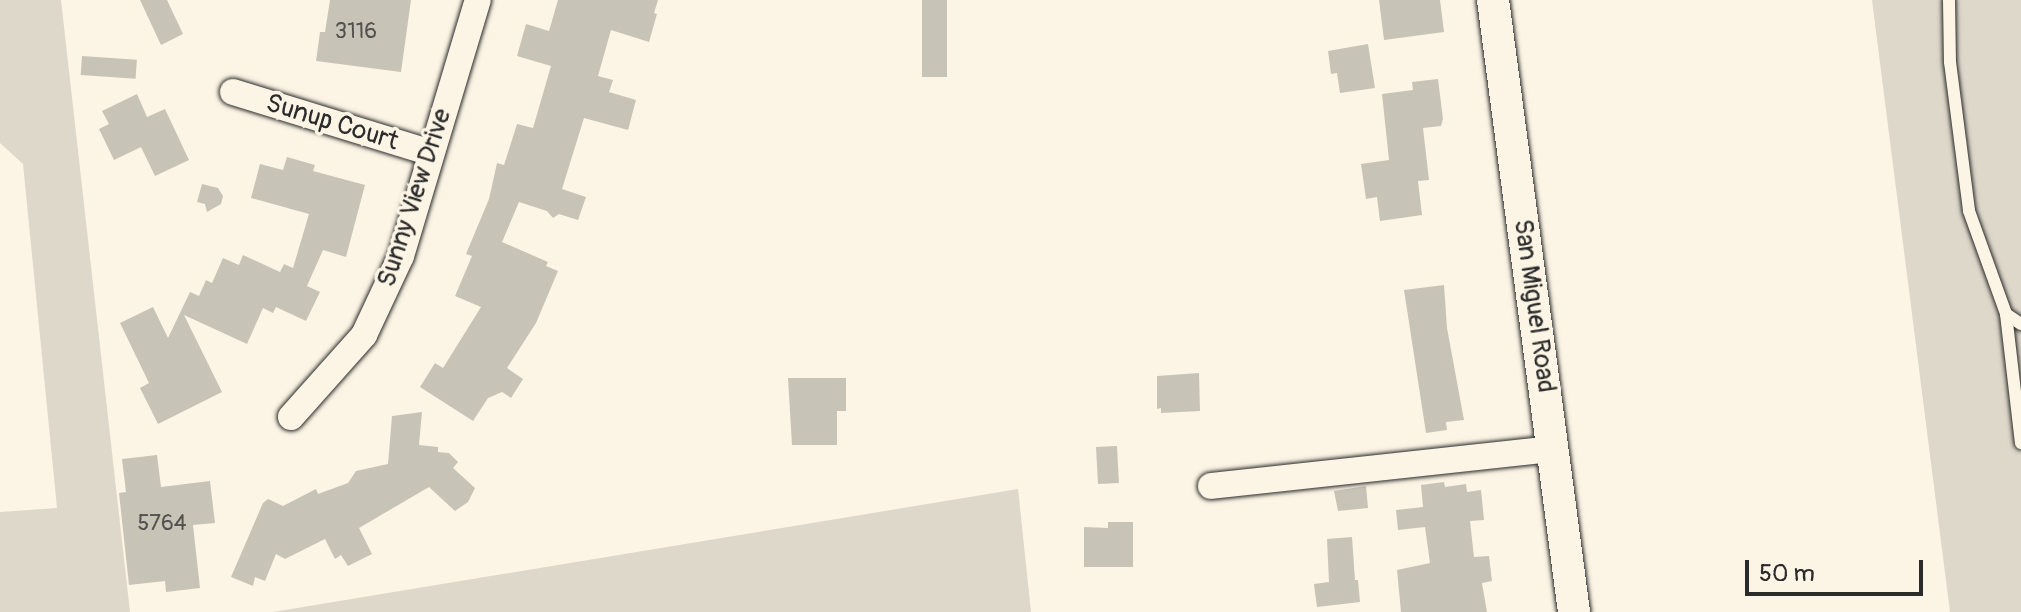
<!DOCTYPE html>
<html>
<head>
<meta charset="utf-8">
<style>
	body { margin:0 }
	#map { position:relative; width:2021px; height:612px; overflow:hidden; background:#fcf5e5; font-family:Pangolin,sans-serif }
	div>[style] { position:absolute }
	.green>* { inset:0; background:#ded8ca }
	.building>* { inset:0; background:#c8c3b7; transform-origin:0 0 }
	.roads { filter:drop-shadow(0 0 2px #2b2b2b) drop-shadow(0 0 2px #2b2b2b) }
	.service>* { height:12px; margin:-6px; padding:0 6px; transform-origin:6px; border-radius:6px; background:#fcf5e5 }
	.minor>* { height:26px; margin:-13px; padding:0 13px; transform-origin:13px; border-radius:13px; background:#fcf5e5 }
	.tertiary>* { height:32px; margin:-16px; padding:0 16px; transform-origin:16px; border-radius:16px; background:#fcf5e5 }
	span { translate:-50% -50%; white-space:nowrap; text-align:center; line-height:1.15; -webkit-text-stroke:7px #fcf5e5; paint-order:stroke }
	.number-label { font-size:22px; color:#52514e }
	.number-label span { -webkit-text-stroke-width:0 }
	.street-label { font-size:26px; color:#2b2b2b }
	.scale { position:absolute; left:1745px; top:560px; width:178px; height:36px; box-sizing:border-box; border:4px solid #2b2b2b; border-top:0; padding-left:10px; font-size:24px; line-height:28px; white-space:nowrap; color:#2b2b2b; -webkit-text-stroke:6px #fcf5e5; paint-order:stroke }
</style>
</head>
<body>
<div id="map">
	<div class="green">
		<div style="clip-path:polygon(0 0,61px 0,130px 612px,0 612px,0 512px,57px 508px,23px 164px,0 143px)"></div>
		<div style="clip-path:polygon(1872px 0,2021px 0,2021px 612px,1950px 612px)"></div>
		<div style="clip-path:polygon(1018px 489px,1031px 612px,273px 612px)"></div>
	</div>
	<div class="building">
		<div style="clip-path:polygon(140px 0,167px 0,183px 34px,161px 45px)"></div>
		<div style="clip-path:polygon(330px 0,411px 0,401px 72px,316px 61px,320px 32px,325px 32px)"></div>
		<div style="clip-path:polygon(558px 0,658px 0,654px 13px,657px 14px,649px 42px,611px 30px,598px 76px,613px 80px,609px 92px,636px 100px,628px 130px,584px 118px,562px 189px,586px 197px,578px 220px,559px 214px,553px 218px,547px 211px,519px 202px,502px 242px,548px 262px,546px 266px,558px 271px,536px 323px,507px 368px,523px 379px,511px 398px,502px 392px,488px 398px,473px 421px,420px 387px,435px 363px,443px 368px,481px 307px,455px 296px,472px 256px,466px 254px,489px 199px,497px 163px,504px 165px,517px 124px,533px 128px,551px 66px,517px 56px,526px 24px,549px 31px)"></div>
		<div style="left:922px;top:0;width:25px;height:77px"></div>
		<div style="clip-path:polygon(1379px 0,1440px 0,1444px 32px,1384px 40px)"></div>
		<div style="clip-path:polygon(1368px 44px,1375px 88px,1340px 93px,1337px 73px,1331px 74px,1328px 51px)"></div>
		<div style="left:82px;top:56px;width:55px;height:19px;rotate:4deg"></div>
		<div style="clip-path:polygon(1438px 79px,1443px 119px,1441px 126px,1423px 128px,1429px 180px,1418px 181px,1422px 215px,1380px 221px,1377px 197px,1366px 199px,1361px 164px,1389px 160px,1382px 94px,1413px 90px,1412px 82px)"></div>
		<div style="clip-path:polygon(137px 94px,147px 117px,165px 109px,189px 160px,155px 176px,141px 147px,114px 160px,99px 129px,109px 124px,102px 111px)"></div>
		<div style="clip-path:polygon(287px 157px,315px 165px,313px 171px,365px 185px,346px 257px,323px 250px,307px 286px,320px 292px,306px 321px,276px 307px,273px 313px,263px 308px,247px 344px,184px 315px,222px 392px,158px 424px,140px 388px,149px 383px,120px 323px,153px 307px,168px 338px,190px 292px,199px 296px,206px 280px,212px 283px,223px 258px,239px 265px,243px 255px,280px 272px,284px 264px,293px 268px,309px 214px,251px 198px,260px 164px,283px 170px)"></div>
		<div style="clip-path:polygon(202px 184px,218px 188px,223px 196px,221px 204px,207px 212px,205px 204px,197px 202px)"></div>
		<div style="clip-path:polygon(1444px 285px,1447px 328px,1464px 420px,1446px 422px,1447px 430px,1426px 433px,1404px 290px)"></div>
		<div style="clip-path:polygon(1199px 373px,1200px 411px,1161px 413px,1161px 408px,1157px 409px,1157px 376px)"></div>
		<div style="clip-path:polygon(788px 378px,846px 378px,846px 411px,837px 411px,837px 445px,792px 445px)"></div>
		<div style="clip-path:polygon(422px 412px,419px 445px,438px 447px,438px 452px,449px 453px,458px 462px,453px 468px,475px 488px,468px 502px,455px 511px,429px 487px,359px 528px,372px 554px,348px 566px,341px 555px,335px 559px,325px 539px,285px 559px,276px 554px,265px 581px,255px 577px,253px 586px,231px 577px,263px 503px,268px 499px,283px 506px,316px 489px,318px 494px,348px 483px,356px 471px,388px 464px,392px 416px)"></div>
		<div style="left:1117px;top:446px;width:37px;height:21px;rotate:87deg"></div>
		<div style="clip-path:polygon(157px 455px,161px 487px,210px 481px,215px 523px,193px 525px,200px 588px,166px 592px,165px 581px,129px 585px,119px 493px,126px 492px,122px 459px)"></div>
		<div style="clip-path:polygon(1444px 482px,1445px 487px,1466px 484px,1467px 492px,1481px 490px,1484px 520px,1470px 521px,1474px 557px,1489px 556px,1492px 581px,1482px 583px,1487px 612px,1401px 612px,1397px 570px,1430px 563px,1425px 527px,1398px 530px,1396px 510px,1423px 507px,1421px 485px)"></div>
		<div style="clip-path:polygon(1366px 486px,1368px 508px,1338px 511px,1334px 491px)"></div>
		<div style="clip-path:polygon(1108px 522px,1133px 522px,1133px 567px,1084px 567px,1084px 527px,1108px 528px)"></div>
		<div style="clip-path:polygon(1352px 537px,1355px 580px,1358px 580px,1360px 602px,1317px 607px,1314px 584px,1329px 582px,1327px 539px)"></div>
	</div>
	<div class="roads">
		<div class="service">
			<div style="left:1949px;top:0;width:62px;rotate:89.1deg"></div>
			<div style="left:1950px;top:62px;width:150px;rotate:82.7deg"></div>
			<div style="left:1969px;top:211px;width:109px;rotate:70.2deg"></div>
			<div style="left:2006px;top:314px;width:18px;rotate:34deg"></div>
			<div style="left:2006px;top:314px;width:130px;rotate:83.4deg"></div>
		</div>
		<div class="minor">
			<div style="left:233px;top:92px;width:207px;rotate:17.1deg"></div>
			<div style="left:291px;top:417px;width:110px;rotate:-48.3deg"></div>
			<div style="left:364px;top:335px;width:87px;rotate:-64.9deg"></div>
			<div style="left:401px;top:256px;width:267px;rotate:-73.3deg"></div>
			<div style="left:1211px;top:486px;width:345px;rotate:-6.2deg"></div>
		</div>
		<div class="tertiary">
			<div style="left:1493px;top:0;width:617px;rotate:82.46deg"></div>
		</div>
	</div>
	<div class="number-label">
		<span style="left:356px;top:32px">3116</span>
		<span style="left:162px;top:524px">5764</span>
	</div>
	<div class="street-label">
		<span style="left:332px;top:123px;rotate:17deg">Sunup Court</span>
		<span style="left:415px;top:198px;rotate:-72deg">Sunny View Drive</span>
		<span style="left:1534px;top:306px;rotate:82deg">San Miguel Road</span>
	</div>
	<div class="scale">50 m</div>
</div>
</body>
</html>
